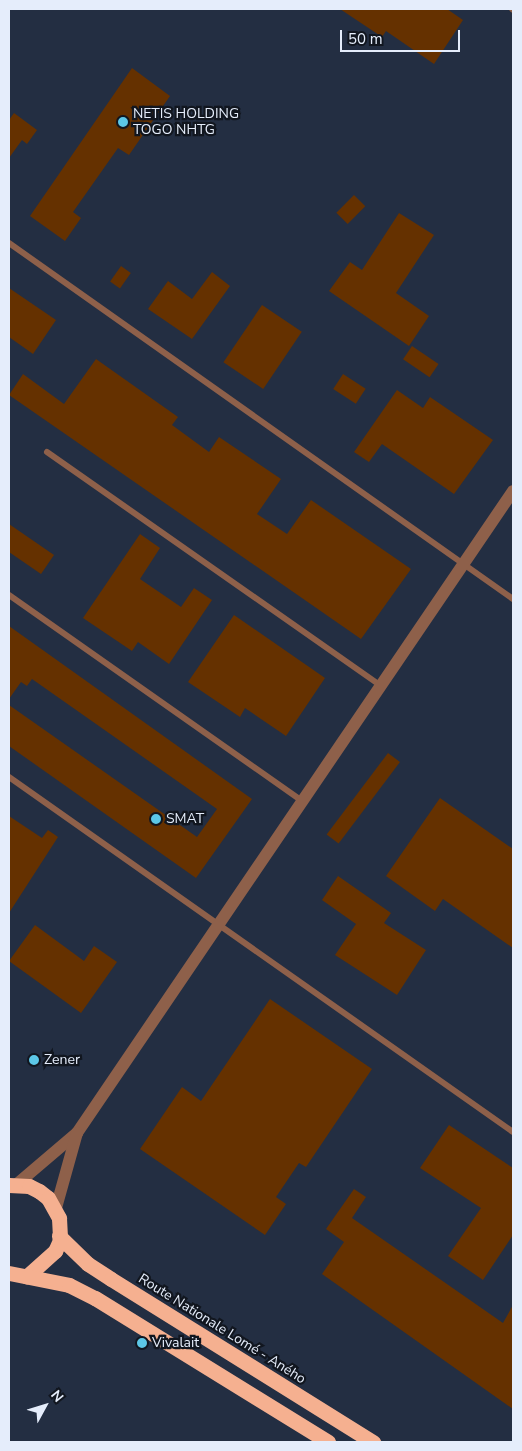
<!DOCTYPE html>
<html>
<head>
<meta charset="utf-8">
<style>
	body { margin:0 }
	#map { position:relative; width:522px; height:1451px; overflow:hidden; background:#232e42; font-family:"Nunito Sans",sans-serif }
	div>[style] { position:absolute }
	.building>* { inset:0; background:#653100; transform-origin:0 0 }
	.lane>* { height:6px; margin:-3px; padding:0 3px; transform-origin:3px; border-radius:3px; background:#8e604a }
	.street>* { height:12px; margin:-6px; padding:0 6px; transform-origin:6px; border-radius:6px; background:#8e604a }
	.highway>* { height:15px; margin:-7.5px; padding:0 7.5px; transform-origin:7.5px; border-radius:7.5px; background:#f5b090 }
	.dots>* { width:14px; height:14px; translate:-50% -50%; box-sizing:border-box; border:2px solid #11161f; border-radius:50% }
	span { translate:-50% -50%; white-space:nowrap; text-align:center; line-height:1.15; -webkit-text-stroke:4.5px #11161f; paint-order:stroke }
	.poi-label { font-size:14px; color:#e5edfb }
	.left { translate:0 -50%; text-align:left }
	.street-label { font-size:14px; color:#e5edfb }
	.frame { position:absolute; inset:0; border:10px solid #e5edfb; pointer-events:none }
	.north { position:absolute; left:20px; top:1381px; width:50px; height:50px; -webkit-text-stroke:4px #11161f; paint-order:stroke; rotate:51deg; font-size:14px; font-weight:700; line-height:20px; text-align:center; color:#e5edfb }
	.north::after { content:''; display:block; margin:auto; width:18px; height:22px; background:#e5edfb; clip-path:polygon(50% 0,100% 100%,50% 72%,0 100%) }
	.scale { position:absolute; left:340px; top:30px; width:120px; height:22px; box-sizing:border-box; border:2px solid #e5edfb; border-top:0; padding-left:6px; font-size:15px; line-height:18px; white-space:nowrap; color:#e5edfb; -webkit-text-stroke:4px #11161f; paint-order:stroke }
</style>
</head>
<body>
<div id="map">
	<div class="building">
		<div style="clip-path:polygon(340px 9px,447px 9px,463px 20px,434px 64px,386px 31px,382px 37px)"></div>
		<div style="clip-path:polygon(132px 68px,170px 96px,129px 155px,118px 148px,73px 212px,81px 218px,65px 241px,30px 216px)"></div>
		<div style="clip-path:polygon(14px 113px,37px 130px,27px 144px,22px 140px,9px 158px,9px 120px)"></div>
		<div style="left:354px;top:195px;width:16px;height:25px;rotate:45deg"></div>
		<div style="clip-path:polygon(399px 213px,434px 235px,396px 293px,429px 316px,409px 346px,329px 291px,350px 262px,362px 270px)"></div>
		<div style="left:121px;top:266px;width:12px;height:19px;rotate:35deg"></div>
		<div style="clip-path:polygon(212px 272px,230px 286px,192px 339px,148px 309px,168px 281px,192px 299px)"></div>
		<div style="clip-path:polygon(9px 288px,56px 320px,33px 354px,9px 337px)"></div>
		<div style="left:262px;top:305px;width:48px;height:69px;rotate:34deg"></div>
		<div style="left:412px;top:346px;width:32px;height:16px;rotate:34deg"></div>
		<div style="clip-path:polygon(96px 359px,178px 417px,172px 425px,209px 452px,219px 437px,281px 479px,257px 514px,287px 534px,311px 500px,411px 569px,361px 639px,9px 395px,23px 374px,64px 404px)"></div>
		<div style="left:343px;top:374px;width:27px;height:18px;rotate:33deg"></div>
		<div style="clip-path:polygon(397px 390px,423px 408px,430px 397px,493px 440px,454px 494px,382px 444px,369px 462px,354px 452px)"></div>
		<div style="clip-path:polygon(9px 524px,54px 555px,41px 574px,9px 552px)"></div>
		<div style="clip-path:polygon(140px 534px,160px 548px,140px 579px,181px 607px,194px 588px,212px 600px,169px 664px,138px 642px,132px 651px,83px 618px)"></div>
		<div style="clip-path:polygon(234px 615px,325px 678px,286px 736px,245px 708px,240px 717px,188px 682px)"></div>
		<div style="clip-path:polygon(9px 626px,252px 799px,196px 878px,9px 746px,9px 705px,197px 837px,217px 809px,32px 679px,27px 686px,21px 682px,9px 699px)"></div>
		<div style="left:388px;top:753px;width:15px;height:102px;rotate:37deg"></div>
		<div style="clip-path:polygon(440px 798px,513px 849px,513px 948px,443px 899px,435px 911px,386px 876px)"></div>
		<div style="clip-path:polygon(9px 816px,42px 838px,48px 830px,58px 837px,9px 913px)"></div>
		<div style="clip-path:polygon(338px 876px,391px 913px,384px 923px,426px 950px,397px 995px,335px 955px,356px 924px,322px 900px)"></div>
		<div style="clip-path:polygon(35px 925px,84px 961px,94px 946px,117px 962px,81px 1013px,9px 961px)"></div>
		<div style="clip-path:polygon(270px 999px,372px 1069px,306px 1167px,299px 1163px,276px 1197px,286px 1204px,265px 1235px,140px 1149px,182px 1087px,201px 1101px)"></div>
		<div style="clip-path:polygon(449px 1125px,513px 1168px,513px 1235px,483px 1280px,448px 1256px,481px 1208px,420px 1168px)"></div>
		<div style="clip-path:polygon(354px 1189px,366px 1197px,352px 1218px,503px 1323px,513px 1305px,513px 1409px,322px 1274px,344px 1242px,326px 1229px)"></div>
	</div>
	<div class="lane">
		<div style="left:512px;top:9px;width:1px;rotate:45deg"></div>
		<div style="left:9px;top:243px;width:617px;rotate:35.24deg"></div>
		<div style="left:47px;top:452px;width:406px;rotate:35deg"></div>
		<div style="left:9px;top:595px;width:357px;rotate:35.1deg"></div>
		<div style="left:9px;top:777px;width:616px;rotate:35.16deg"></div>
	</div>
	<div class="street">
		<div style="left:17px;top:1184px;width:79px;rotate:-40.4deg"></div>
		<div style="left:77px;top:1133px;width:776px;rotate:-55.82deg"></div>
		<div style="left:56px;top:1208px;width:78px;rotate:-74.4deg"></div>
	</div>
	<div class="highway">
		<div style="left:9px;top:1185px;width:20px;rotate:3deg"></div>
		<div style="left:29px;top:1186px;width:11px;rotate:27deg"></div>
		<div style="left:39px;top:1191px;width:11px;rotate:38deg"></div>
		<div style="left:48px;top:1198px;width:23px;rotate:61deg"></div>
		<div style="left:59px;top:1218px;width:22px;rotate:87deg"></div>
		<div style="left:60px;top:1240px;width:12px;rotate:114deg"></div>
		<div style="left:55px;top:1251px;width:38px;rotate:138deg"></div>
		<div style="left:59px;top:1236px;width:40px;rotate:44deg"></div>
		<div style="left:88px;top:1264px;width:27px;rotate:33deg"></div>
		<div style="left:111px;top:1279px;width:309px;rotate:31.9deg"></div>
		<div style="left:9px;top:1273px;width:61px;rotate:11.3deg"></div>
		<div style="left:69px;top:1285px;width:29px;rotate:27deg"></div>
		<div style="left:95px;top:1298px;width:274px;rotate:31.7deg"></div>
	</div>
	<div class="dots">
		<div style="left:123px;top:122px;background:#5cc7e7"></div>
		<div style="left:156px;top:819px;background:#5cc7e7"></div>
		<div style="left:34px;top:1060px;background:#5cc7e7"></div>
		<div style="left:142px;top:1343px;background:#5cc7e7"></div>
	</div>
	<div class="poi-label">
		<span class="left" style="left:133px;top:122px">NETIS HOLDING<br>TOGO NHTG</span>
		<span class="left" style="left:166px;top:819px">SMAT</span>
		<span class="left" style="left:44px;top:1060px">Zener</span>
		<span class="left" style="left:152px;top:1343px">Vivalait</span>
	</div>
	<div class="street-label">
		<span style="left:222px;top:1329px;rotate:32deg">Route Nationale Lomé - Aného</span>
	</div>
	<div class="frame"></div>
	<div class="north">N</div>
	<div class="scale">50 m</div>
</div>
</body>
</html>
